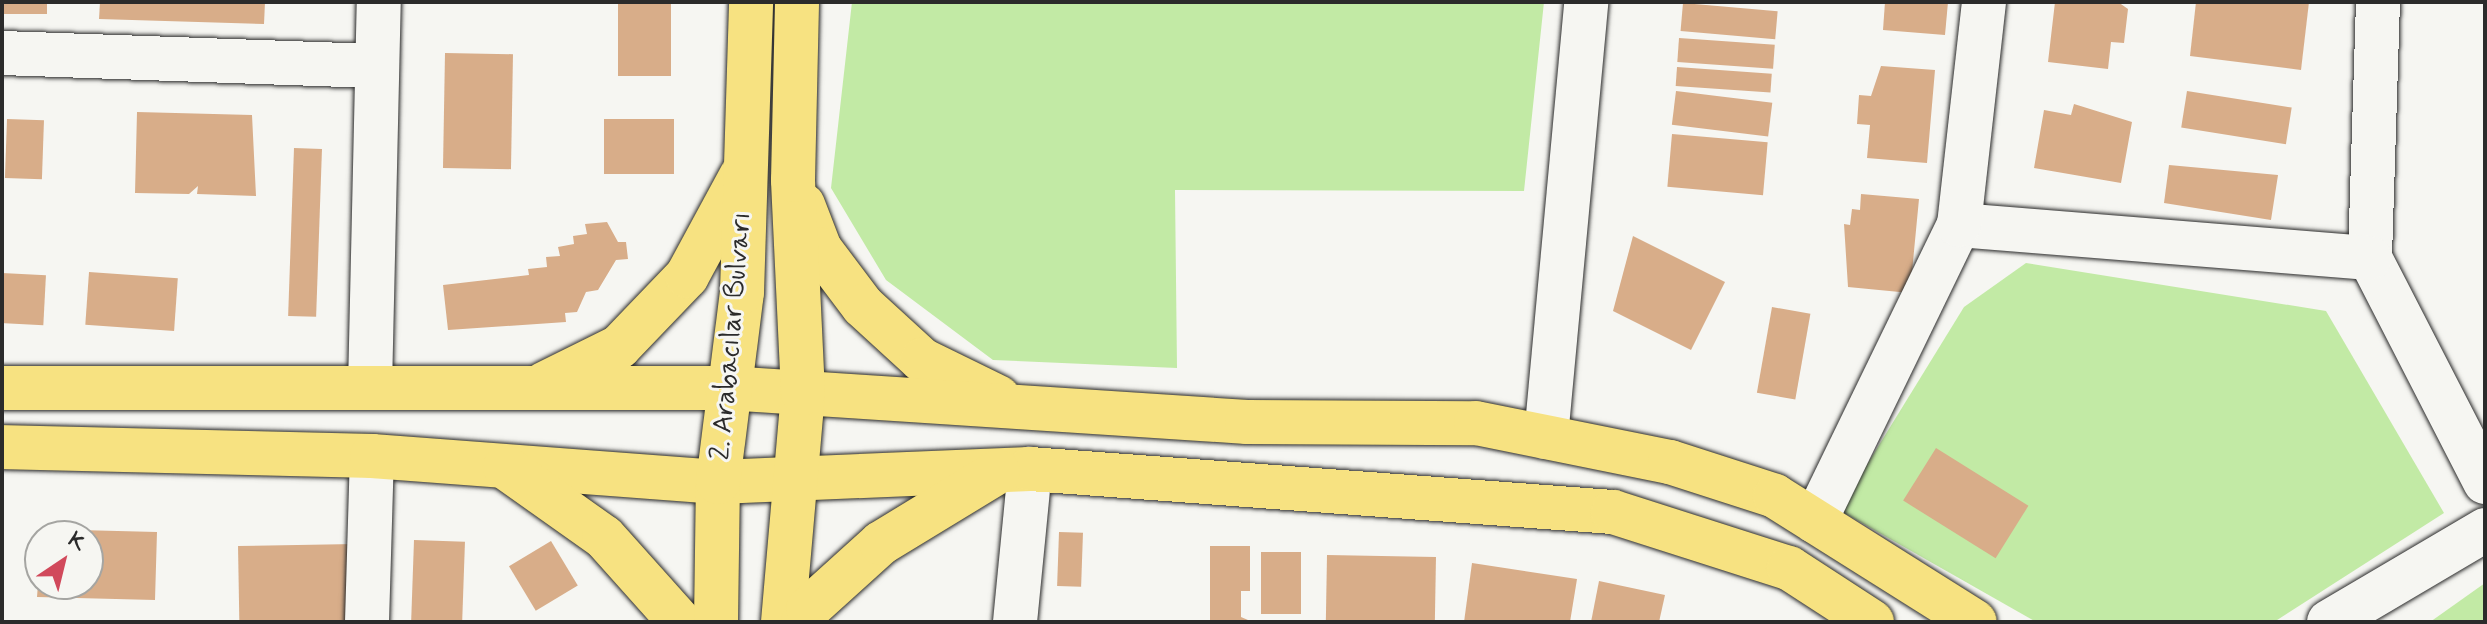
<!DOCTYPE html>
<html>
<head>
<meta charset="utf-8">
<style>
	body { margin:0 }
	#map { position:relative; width:2487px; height:624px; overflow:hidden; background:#f6f6f2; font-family:Mynerve,sans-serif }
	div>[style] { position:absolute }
	.green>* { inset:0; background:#c2eaa5 }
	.building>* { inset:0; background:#d8ad89; transform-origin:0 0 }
	.roads { filter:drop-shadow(0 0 2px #2b2b2b) drop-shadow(0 0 2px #2b2b2b) }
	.minor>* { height:44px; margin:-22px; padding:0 22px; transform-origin:22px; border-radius:22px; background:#f6f6f2 }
	.major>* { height:44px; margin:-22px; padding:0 22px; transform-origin:22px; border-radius:22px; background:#f7e281 }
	span { translate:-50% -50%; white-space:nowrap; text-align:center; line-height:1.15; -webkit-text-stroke:6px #f6f6f2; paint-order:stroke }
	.street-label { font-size:28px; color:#2b2b2b }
	.frame { position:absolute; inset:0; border:4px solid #2b2b2b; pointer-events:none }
	.north { position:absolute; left:24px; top:520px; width:80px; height:80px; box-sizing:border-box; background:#f6f6f2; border:2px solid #a5a5a2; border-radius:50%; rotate:35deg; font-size:22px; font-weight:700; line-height:32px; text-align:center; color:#2b2b2b }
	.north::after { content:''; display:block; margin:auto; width:28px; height:36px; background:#d1495b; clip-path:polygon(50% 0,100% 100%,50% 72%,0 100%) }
</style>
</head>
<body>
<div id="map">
	<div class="green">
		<div style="clip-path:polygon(852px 2px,1544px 2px,1524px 191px,1175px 190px,1177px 368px,993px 360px,886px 280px,831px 188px)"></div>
		<div style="clip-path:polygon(2026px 263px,2326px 311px,2444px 513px,2274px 622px,2036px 622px,1839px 510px,1964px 307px)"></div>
		<div style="clip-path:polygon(2485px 583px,2485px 622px,2430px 622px)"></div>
	</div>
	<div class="building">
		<div style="left:2px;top:2px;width:45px;height:12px"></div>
		<div style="clip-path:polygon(100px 2px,265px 2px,264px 24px,99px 19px)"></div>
		<div style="left:618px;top:2px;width:53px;height:74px"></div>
		<div style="clip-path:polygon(1885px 2px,1948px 2px,1945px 35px,1883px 30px)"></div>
		<div style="clip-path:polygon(2055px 2px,2118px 2px,2128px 9px,2124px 43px,2111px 42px,2108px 69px,2048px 62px)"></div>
		<div style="clip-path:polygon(2196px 2px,2309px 2px,2301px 70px,2190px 56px)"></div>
		<div style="left:1683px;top:3px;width:95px;height:28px;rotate:5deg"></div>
		<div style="left:1679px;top:38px;width:96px;height:24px;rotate:4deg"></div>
		<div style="left:445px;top:53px;width:68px;height:115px;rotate:1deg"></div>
		<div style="clip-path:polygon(1881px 66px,1935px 70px,1927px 163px,1867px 158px,1870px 125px,1857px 124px,1859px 95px,1871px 96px)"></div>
		<div style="left:1677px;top:67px;width:95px;height:19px;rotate:4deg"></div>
		<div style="left:1676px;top:91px;width:97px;height:34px;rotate:7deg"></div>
		<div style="left:2187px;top:91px;width:106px;height:37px;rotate:9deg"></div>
		<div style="clip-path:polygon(2074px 104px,2132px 122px,2121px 183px,2034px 168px,2044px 110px,2071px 115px)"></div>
		<div style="clip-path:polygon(137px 112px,252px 115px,256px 196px,197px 194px,198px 186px,189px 194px,135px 193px)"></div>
		<div style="left:7px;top:119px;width:37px;height:59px;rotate:2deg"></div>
		<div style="left:604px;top:119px;width:70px;height:55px"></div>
		<div style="left:1672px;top:134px;width:96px;height:53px;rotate:5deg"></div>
		<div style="left:294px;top:148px;width:28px;height:168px;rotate:2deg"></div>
		<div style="clip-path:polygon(2169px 165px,2278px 175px,2271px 220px,2164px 203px)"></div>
		<div style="clip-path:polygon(1861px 194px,1919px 199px,1910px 293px,1848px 287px,1844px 224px,1850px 225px,1852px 209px,1860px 210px)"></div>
		<div style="clip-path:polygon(607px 222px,618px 242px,626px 242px,628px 259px,616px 260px,598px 290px,586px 292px,577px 312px,565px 313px,566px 322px,448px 330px,443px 285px,529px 275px,528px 269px,547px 267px,546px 257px,560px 256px,558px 247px,574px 244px,573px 236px,587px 234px,585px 224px)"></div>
		<div style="clip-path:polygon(1633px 236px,1725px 282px,1691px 350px,1613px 311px)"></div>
		<div style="left:89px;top:272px;width:89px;height:53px;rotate:4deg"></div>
		<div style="left:2px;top:273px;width:44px;height:50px;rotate:3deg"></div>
		<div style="left:1772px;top:307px;width:39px;height:87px;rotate:10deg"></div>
		<div style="left:1936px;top:448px;width:109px;height:62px;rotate:32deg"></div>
		<div style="clip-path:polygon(39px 529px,157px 532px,155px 600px,37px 597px,38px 584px,88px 584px,88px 536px,39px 536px)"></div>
		<div style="left:1059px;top:532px;width:24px;height:54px;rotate:2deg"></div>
		<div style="left:414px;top:540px;width:51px;height:82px;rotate:2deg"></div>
		<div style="left:551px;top:541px;width:52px;height:49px;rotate:59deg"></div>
		<div style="left:355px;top:544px;width:78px;height:117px;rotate:89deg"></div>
		<div style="clip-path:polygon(1210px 546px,1250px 546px,1250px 591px,1241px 591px,1241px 617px,1248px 620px,1210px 620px)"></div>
		<div style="left:1261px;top:552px;width:40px;height:62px"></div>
		<div style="left:1327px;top:555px;width:109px;height:65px;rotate:1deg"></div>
		<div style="clip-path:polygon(1472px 563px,1577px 579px,1570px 622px,1464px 622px)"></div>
		<div style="clip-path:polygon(1599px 581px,1665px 595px,1659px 622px,1591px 622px)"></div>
	</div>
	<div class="roads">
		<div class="minor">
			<div style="left:2378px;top:2px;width:256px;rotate:91.8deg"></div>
			<div style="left:2370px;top:258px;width:252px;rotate:62.8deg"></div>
			<div style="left:2px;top:53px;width:375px;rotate:2deg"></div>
			<div style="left:1959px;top:225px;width:412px;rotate:4.6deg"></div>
			<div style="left:370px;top:388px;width:386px;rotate:-88.7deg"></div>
			<div style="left:1546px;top:437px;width:437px;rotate:-84.7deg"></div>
			<div style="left:1815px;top:521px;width:329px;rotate:-64.1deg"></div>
			<div style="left:1959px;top:225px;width:224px;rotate:-83.6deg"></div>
			<div style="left:367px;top:622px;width:166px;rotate:-88.3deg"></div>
			<div style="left:1015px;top:622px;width:154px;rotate:-84.4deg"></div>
			<div style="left:2329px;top:622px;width:181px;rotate:-30.5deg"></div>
		</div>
		<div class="major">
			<div style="left:803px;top:205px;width:47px;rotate:68.9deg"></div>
			<div style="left:820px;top:249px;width:71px;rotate:53deg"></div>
			<div style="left:863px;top:306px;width:80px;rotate:42.5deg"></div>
			<div style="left:922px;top:360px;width:85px;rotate:26deg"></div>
			<div style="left:544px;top:384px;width:84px;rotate:-26.3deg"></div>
			<div style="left:619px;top:347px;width:98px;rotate:-46.2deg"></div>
			<div style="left:687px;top:276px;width:114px;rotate:-61.6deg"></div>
			<div style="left:2px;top:388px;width:725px"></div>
			<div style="left:727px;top:388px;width:521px;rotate:3.74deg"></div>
			<div style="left:1247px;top:422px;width:229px;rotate:0.3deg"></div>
			<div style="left:1476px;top:423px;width:198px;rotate:11.4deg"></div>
			<div style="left:1670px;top:462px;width:110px;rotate:17.9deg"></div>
			<div style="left:1775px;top:496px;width:236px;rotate:32.2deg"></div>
			<div style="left:2px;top:447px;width:370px;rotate:1.4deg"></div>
			<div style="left:372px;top:456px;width:347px;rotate:4.3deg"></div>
			<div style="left:718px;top:482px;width:312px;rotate:-2.4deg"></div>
			<div style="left:1030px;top:469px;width:585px;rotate:4.22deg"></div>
			<div style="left:1613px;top:512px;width:185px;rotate:17.7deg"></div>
			<div style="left:1789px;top:568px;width:99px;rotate:33deg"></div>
			<div style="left:505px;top:467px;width:121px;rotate:35.3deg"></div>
			<div style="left:604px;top:537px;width:114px;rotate:48.2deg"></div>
			<div style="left:716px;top:622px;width:140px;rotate:-89.2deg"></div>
			<div style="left:718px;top:482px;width:192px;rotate:-82.8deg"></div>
			<div style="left:742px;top:292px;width:290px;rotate:-88.2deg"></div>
			<div style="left:783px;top:622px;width:230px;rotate:-85deg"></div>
			<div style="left:803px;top:393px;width:213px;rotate:-92.7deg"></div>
			<div style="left:793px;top:180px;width:178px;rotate:-88.7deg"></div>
			<div style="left:803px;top:622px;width:14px;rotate:-69deg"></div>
			<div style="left:808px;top:609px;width:98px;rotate:-42.1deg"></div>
			<div style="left:881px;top:543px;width:137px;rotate:-31.3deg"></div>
		</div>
	</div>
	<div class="street-label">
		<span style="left:732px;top:336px;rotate:-85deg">2. Arabacılar Bulvarı</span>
	</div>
	<div class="frame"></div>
	<div class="north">K</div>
</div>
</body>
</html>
